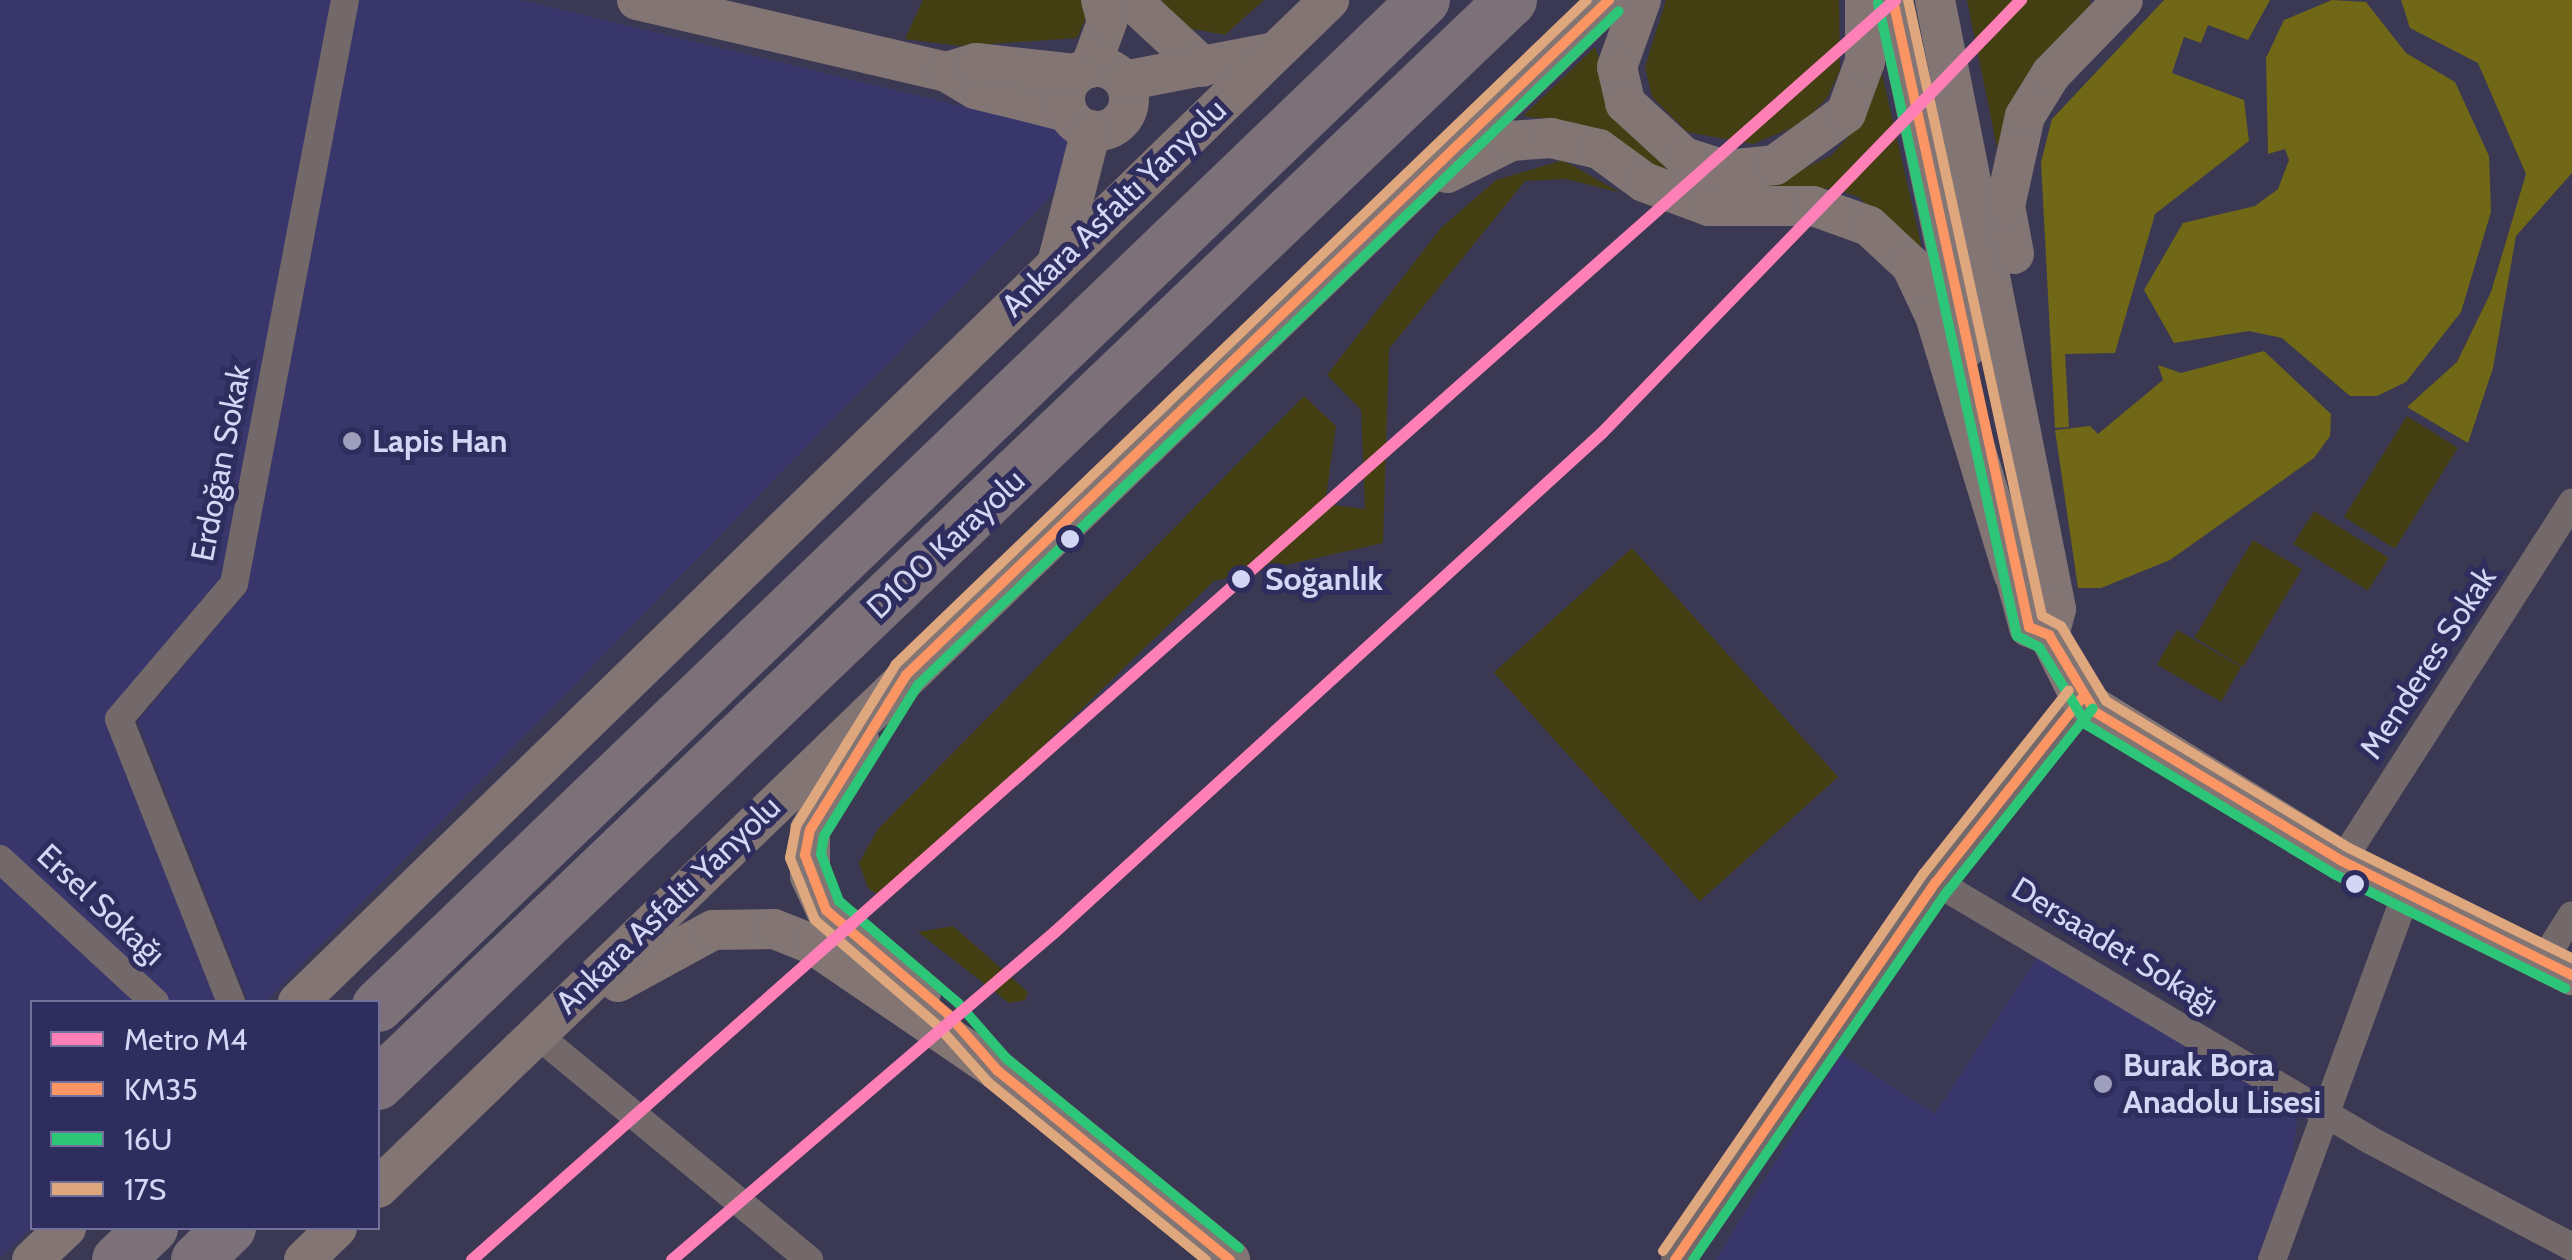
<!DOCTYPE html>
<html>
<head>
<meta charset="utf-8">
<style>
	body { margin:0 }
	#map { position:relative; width:2572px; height:1260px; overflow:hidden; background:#3a3853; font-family:Cabin,sans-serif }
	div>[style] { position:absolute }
	.built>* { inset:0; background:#38366a }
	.green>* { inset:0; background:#443f13; transform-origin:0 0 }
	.forest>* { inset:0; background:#706816 }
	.street>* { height:28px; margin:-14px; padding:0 14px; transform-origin:14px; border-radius:14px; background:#74696a }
	.secondary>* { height:40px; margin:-20px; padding:0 20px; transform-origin:20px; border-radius:20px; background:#827574 }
	.secondary>.ring { margin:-20px; padding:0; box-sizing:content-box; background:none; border:40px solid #827574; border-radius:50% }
	.highway>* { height:52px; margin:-26px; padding:0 26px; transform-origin:26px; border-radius:26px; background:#7c7178 }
	.bus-1>* { height:10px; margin:-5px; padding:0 5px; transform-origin:5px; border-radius:5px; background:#fb9564 }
	.bus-2>* { height:10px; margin:-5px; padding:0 5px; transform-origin:5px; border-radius:5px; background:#2dc577 }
	.bus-3>* { height:10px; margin:-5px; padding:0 5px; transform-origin:5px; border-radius:5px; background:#dfa77e }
	.metro-1>* { height:12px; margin:-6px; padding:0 6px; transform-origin:6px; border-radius:6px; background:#ff80b7 }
	.dots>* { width:28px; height:28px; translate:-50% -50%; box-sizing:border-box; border:5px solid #2f2d5e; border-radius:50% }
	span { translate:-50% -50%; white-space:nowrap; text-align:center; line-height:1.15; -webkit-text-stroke:10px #2f2d5e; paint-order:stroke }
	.street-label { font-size:32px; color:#d4d6f5 }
	.poi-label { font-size:32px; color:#d4d6f5; font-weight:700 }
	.left { translate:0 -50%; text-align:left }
	.stop-label { font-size:32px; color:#d4d6f5; font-weight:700 }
	.legend { position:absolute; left:30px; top:1000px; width:350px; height:230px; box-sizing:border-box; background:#2f2d5e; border:2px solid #71719a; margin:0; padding:12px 18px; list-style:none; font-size:30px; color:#d4d6f5 }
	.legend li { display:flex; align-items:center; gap:20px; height:50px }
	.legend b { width:50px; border:2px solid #71719a }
</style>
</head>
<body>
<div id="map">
	<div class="built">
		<div style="clip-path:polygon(0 0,341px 0,226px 581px,111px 717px,219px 1002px,32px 1002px,32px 1227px,0 1258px)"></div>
		<div style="clip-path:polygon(359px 0,521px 0,1048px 127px,1068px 137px,1072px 156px,1050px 197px,265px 1002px,248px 1002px,138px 721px,247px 591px)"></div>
		<div style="clip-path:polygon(2044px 947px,2298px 1114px,2290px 1173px,2256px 1260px,1716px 1260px,1841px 1054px,1935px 1114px)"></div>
	</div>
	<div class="green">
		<div style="clip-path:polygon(923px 0,1084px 0,1086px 18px,1077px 38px,961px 46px,905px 39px)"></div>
		<div style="clip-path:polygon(1161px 0,1264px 0,1225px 35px,1182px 27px)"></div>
		<div style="clip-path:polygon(1666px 0,1839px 0,1840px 70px,1827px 98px,1803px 123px,1753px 144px,1687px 132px,1652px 97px,1645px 67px)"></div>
		<div style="clip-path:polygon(1967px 0,2090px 0,2092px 13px,2007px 121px,1997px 148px)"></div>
		<div style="clip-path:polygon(1595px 47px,1622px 124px,1676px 178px,1563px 121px,1523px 116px)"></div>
		<div style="clip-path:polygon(1881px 69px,1923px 253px,1858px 197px,1833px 188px,1768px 195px,1766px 185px,1831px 156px,1862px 121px)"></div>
		<div style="clip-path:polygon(1563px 160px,1621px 193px,1566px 179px,1525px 181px,1389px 349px,1383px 543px,1214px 581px,885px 899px,868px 888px,859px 863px,878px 829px,1304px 396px,1336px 426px,1325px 504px,1365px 509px,1361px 410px,1327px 375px,1441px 228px,1496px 180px)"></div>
		<div style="left:2407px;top:416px;width:60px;height:119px;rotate:32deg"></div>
		<div style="left:2314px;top:511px;width:88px;height:39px;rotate:32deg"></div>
		<div style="left:2253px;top:540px;width:57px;height:114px;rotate:31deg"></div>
		<div style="left:1632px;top:548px;width:308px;height:186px;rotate:48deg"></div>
		<div style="left:2177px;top:630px;width:74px;height:40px;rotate:30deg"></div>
		<div style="clip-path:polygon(953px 926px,1028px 992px,1025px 1000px,1009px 1003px,918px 932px)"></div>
	</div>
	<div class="forest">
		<div style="clip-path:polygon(2164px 0,2270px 0,2248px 40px,2208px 25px,2201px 43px,2184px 37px,2172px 73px,2244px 100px,2249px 141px,2155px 214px,2115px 353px,2065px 354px,2069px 427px,2055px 428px,2041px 162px,2052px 119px)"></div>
		<div style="clip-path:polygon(2332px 0,2366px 2px,2406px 53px,2455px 82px,2489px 156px,2491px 212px,2461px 312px,2406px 382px,2377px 396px,2350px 396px,2282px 338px,2249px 331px,2174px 343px,2144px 290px,2183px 223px,2255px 206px,2278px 189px,2289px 160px,2285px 149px,2268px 154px,2266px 58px,2284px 20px)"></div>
		<div style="clip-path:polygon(2401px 0,2572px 0,2572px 173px,2516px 236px,2493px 368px,2468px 443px,2407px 407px,2457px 362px,2491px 292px,2526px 174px,2478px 63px,2410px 28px)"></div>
		<div style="clip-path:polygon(2264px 351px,2331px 414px,2330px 436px,2314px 458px,2170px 560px,2101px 588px,2078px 588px,2055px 430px,2090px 426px,2098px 434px,2163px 380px,2158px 365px,2181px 373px)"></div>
	</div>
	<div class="street">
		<div style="left:0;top:859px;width:211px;rotate:42.7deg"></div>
		<div style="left:2342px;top:861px;width:426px;rotate:-57.3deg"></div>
		<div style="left:1936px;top:882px;width:505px;rotate:30.73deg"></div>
		<div style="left:2370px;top:1140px;width:229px;rotate:27.9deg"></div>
		<div style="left:2543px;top:961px;width:54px;rotate:-57.8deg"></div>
		<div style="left:231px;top:1002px;width:304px;rotate:-111.6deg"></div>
		<div style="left:119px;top:719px;width:177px;rotate:-49.6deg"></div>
		<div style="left:234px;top:584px;width:594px;rotate:-79.24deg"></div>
		<div style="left:535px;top:1033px;width:356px;rotate:39.6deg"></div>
		<div style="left:1675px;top:1260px;width:459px;rotate:-55.4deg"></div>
		<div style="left:1936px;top:882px;width:233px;rotate:-51.6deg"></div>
		<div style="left:2272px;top:1260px;width:391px;rotate:-69.9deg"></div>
	</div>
	<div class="secondary">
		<div style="left:637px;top:0;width:318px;rotate:13.1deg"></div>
		<div style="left:947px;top:72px;width:33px;rotate:31deg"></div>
		<div style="left:975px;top:89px;width:95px;rotate:14deg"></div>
		<div style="left:1131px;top:0;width:98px;rotate:42.9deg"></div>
		<div style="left:1641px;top:0;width:71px;rotate:109.7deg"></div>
		<div style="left:1617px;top:67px;width:37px;rotate:77deg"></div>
		<div style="left:1625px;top:103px;width:80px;rotate:42.5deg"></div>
		<div style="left:1684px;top:157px;width:43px;rotate:17.6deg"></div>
		<div style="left:1725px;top:170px;width:50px;rotate:-5.7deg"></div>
		<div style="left:1775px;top:165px;width:88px;rotate:-36.2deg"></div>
		<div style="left:1846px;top:113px;width:55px;rotate:-69.9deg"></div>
		<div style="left:1865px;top:61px;width:61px;rotate:-90deg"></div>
		<div style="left:1893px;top:0;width:355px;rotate:78deg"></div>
		<div style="left:1935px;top:0;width:621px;rotate:78.76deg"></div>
		<div style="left:2056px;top:609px;width:27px;rotate:105deg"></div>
		<div style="left:2049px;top:635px;width:72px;rotate:63.4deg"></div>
		<div style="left:2081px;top:699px;width:307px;rotate:31.8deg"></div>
		<div style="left:2342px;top:861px;width:257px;rotate:26.4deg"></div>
		<div class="ring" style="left:1065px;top:67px;width:24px;height:24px"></div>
		<div style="left:1090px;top:68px;width:49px;rotate:-69.7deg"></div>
		<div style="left:1107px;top:22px;width:23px;rotate:-105deg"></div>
		<div style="left:947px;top:72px;width:30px;rotate:-17deg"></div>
		<div style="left:976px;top:63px;width:102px;rotate:6.2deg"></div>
		<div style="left:1124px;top:81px;width:153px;rotate:-10.9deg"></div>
		<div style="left:1447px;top:173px;width:72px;rotate:-26.6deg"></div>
		<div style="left:1511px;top:141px;width:40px;rotate:-4.3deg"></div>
		<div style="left:1551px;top:138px;width:49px;rotate:12.9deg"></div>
		<div style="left:1599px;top:149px;width:56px;rotate:36.3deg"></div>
		<div style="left:1644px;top:182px;width:69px;rotate:20.3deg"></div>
		<div style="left:1709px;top:206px;width:104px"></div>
		<div style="left:1813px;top:206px;width:59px;rotate:19.7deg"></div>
		<div style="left:1869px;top:226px;width:57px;rotate:42.9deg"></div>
		<div style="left:1911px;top:265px;width:56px;rotate:64.8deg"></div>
		<div style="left:1935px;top:316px;width:269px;rotate:73.1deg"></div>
		<div style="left:2014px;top:254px;width:49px;rotate:-100.6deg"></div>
		<div style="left:2005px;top:206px;width:92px;rotate:-77.5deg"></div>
		<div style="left:2025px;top:116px;width:49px;rotate:-58.2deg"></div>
		<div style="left:2051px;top:74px;width:103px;rotate:-45.8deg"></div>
		<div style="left:1059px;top:256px;width:130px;rotate:-75.7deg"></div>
		<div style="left:2007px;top:546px;width:84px;rotate:74.8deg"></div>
		<div style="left:2029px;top:627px;width:22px;rotate:22deg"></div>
		<div style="left:860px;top:743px;width:100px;rotate:119.9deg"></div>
		<div style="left:810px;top:830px;width:46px;rotate:90deg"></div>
		<div style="left:810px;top:876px;width:38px;rotate:65deg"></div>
		<div style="left:826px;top:910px;width:126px;rotate:41.1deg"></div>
		<div style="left:618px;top:982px;width:108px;rotate:-28.7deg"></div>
		<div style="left:713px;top:930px;width:61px;rotate:-0.9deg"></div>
		<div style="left:774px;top:929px;width:41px;rotate:21.5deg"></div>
		<div style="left:812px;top:944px;width:224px;rotate:34.3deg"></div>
		<div style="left:997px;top:1070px;width:301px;rotate:39.2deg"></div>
		<div style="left:298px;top:1002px;width:1438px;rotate:-44.18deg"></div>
		<div style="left:378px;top:1188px;width:1711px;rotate:-43.98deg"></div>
		<div style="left:32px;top:1260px;width:47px;rotate:-43.3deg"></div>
		<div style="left:304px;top:1260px;width:46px;rotate:-44.1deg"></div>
	</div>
	<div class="highway">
		<div style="left:378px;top:1006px;width:1451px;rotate:-43.88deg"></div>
		<div style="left:378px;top:1084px;width:1568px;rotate:-43.73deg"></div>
		<div style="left:118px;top:1260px;width:47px;rotate:-43.3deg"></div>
		<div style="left:197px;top:1260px;width:46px;rotate:-44.1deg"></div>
	</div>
	<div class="bus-1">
		<div style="left:1893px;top:0;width:642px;rotate:77.76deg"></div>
		<div style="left:2029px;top:627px;width:22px;rotate:22deg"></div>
		<div style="left:2049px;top:635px;width:90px;rotate:59.1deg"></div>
		<div style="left:2095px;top:712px;width:288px;rotate:31.1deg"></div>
		<div style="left:2342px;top:861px;width:257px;rotate:26.4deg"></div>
		<div style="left:1230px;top:1260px;width:301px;rotate:-140.8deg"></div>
		<div style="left:997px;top:1070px;width:74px;rotate:-131.2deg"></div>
		<div style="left:948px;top:1014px;width:160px;rotate:-139.6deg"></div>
		<div style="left:826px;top:910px;width:59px;rotate:-110.9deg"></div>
		<div style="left:805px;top:855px;width:25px;rotate:-79deg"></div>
		<div style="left:810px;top:830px;width:182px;rotate:-58.2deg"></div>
		<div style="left:906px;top:675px;width:975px;rotate:-43.84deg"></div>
		<div style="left:1675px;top:1260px;width:459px;rotate:-55.4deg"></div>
		<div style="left:1936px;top:882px;width:233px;rotate:-51.6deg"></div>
	</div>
	<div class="bus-2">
		<div style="left:1878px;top:3px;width:648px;rotate:77.62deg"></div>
		<div style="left:2017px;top:636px;width:25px;rotate:27deg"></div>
		<div style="left:2039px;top:647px;width:92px;rotate:58.4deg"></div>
		<div style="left:2087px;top:725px;width:288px;rotate:31.1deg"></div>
		<div style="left:2334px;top:874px;width:258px;rotate:26.3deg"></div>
		<div style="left:1239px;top:1248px;width:299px;rotate:-140.8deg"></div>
		<div style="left:1007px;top:1059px;width:74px;rotate:-131.2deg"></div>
		<div style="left:958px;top:1003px;width:157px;rotate:-139.4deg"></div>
		<div style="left:839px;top:901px;width:50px;rotate:-111deg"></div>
		<div style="left:821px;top:854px;width:18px;rotate:-81deg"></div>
		<div style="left:824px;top:836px;width:178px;rotate:-58.1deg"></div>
		<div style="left:918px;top:685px;width:972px;rotate:-43.88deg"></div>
		<div style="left:1693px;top:1260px;width:449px;rotate:-55.4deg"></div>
		<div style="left:1948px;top:891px;width:233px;rotate:-51.6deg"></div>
	</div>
	<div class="bus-3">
		<div style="left:1908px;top:0;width:630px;rotate:77.73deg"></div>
		<div style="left:2042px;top:616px;width:21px;rotate:28deg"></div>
		<div style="left:2061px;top:626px;width:87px;rotate:59deg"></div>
		<div style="left:2106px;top:701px;width:284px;rotate:31.2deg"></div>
		<div style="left:2349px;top:848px;width:249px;rotate:26.3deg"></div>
		<div style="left:1663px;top:1251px;width:459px;rotate:-55.4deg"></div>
		<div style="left:1924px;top:873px;width:233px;rotate:-51.6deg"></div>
		<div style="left:1206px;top:1260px;width:281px;rotate:-140.8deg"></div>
		<div style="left:988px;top:1082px;width:76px;rotate:-131.8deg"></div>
		<div style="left:937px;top:1025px;width:161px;rotate:-139.3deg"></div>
		<div style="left:815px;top:920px;width:67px;rotate:-112deg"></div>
		<div style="left:790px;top:858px;width:33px;rotate:-79deg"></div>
		<div style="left:796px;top:826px;width:190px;rotate:-58.3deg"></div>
		<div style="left:896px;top:664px;width:958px;rotate:-43.86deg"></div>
	</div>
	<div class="metro-1">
		<div style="left:472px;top:1260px;width:1901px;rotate:-41.52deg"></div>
		<div style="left:672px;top:1260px;width:504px;rotate:-40.58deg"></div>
		<div style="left:1055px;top:932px;width:740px;rotate:-42.37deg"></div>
		<div style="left:1602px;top:433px;width:603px;rotate:-45.94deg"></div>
	</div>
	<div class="dots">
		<div style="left:352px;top:441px;background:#9e9fbc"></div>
		<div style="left:1070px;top:539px;background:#d4d6f5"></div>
		<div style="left:1241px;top:579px;background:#d4d6f5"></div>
		<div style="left:2355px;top:884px;background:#d4d6f5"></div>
		<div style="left:2103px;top:1084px;background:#9e9fbc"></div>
	</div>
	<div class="street-label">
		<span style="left:1114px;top:208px;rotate:-44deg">Ankara Asfaltı Yanyolu</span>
		<span style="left:221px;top:463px;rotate:-79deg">Erdoğan Sokak</span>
		<span style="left:946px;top:544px;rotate:-43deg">D100 Karayolu</span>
		<span style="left:2428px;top:663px;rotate:-57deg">Menderes Sokak</span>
		<span style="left:101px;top:905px;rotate:43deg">Ersel Sokağı</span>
		<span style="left:668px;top:905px;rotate:-44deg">Ankara Asfaltı Yanyolu</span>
		<span style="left:2115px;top:946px;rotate:31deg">Dersaadet Sokağı</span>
	</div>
	<div class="poi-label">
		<span class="left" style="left:372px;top:441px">Lapis Han</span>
		<span class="left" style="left:2123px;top:1084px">Burak Bora<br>Anadolu Lisesi</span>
	</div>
	<div class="stop-label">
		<span class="left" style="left:1265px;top:579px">Soğanlık</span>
	</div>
	<ul class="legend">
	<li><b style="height:12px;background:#ff80b7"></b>Metro M4</li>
	<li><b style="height:12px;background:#fb9564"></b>KM35</li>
	<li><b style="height:12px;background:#2dc577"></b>16U</li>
	<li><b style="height:12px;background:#dfa77e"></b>17S</li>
	</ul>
</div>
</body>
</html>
